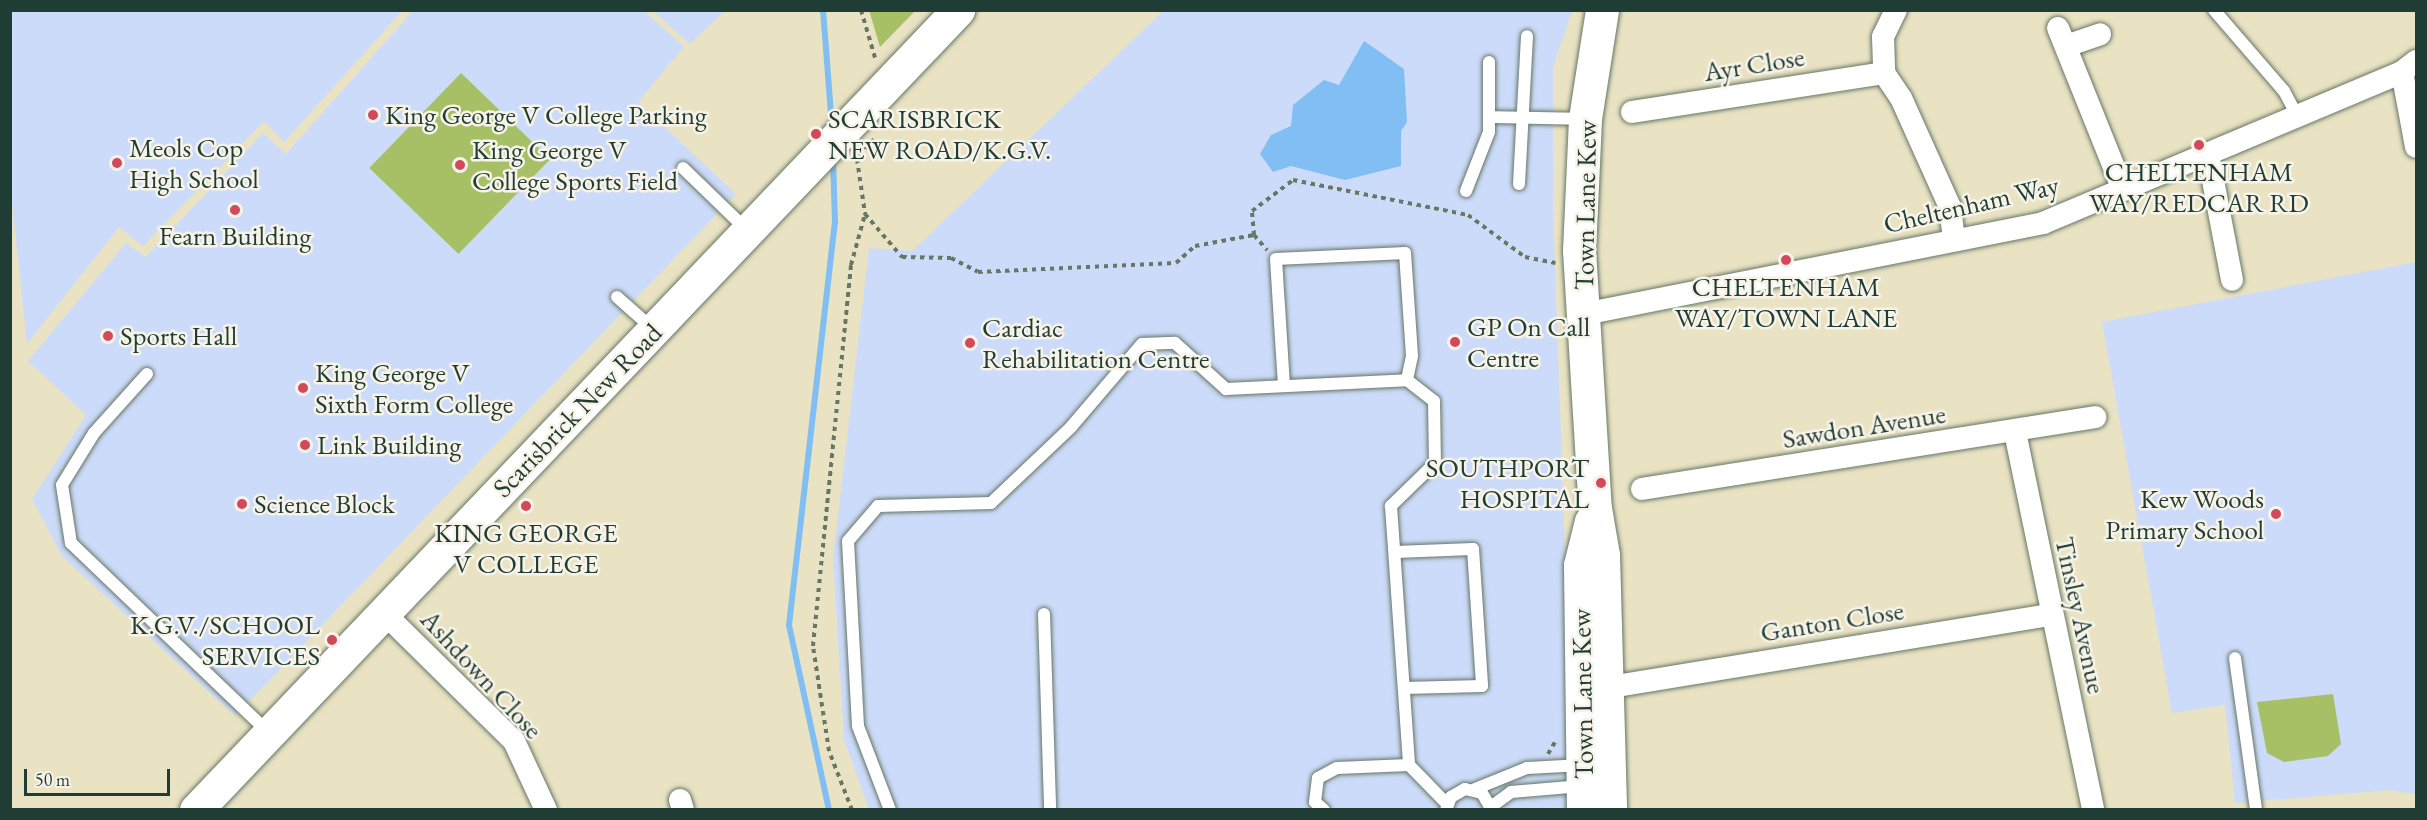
<!DOCTYPE html>
<html>
<head>
<meta charset="utf-8">
<style>
	body { margin:0 }
	#map { position:relative; width:2427px; height:820px; overflow:hidden; background:#e9e3c3; font-family:"EB Garamond",serif }
	div>[style] { position:absolute }
	.built>* { inset:0; background:#ccdbf9 }
	.green>* { inset:0; background:#a7c065; transform-origin:0 0 }
	.water>* { inset:0; background:#80bef3 }
	.stream>* { height:6px; margin:-3px; padding:0 3px; transform-origin:3px; border-radius:3px; background:#80bef3 }
	.path>* { height:4px; margin-top:-2px; transform-origin:0; background:repeating-linear-gradient(90deg,#676 0 4.5px,transparent 0 9px) }
	.roads { filter:drop-shadow(0 0 2px #676) drop-shadow(0 0 2px #676) }
	.lane>* { height:12px; margin:-6px; padding:0 6px; transform-origin:6px; border-radius:6px; background:#fff }
	.street>* { height:22px; margin:-11px; padding:0 11px; transform-origin:11px; border-radius:11px; background:#fff }
	.secondary>* { height:33px; margin:-16.5px; padding:0 16.5px; transform-origin:16.5px; border-radius:16.5px; background:#fff }
	.highway>* { height:33px; margin:-16.5px; padding:0 16.5px; transform-origin:16.5px; border-radius:16.5px; background:#fff }
	.dots>* { width:16px; height:16px; translate:-50% -50%; box-sizing:border-box; border:3px solid #f7f3e8; border-radius:50% }
	span { translate:-50% -50%; white-space:nowrap; text-align:center; line-height:1.15; -webkit-text-stroke:5px #f7f3e8; paint-order:stroke }
	.street-label { font-size:27px; color:#1f3d34 }
	.poi-label { font-size:27px; color:#1f3d34 }
	.left { translate:0 -50%; text-align:left }
	.right { translate:-100% -50%; text-align:right }
	.frame { position:absolute; inset:0; border:12px solid #1f3d34; pointer-events:none }
	.scale { position:absolute; left:24px; top:769px; width:146px; height:27px; box-sizing:border-box; border:3px solid #1f3d34; border-top:0; padding-left:8px; font-size:18px; line-height:21px; white-space:nowrap; color:#1f3d34; -webkit-text-stroke:4px #f7f3e8; paint-order:stroke }
</style>
</head>
<body>
<div id="map">
	<div class="built">
		<div style="clip-path:polygon(10px 11px,11px 10px,402px 11px,284px 142px,264px 121px,143px 246px,119px 227px,27px 344px,10px 184px)"></div>
		<div style="clip-path:polygon(413px 11px,644px 11px,684px 47px,638px 102px,736px 194px,235px 716px,62px 556px,32px 499px,86px 415px,28px 361px,126px 243px,146px 257px,263px 133px,286px 154px)"></div>
		<div style="clip-path:polygon(653px 11px,725px 11px,690px 44px)"></div>
		<div style="clip-path:polygon(1163px 11px,1572px 11px,1553px 67px,1553px 211px,1574px 809px,869px 809px,844px 740px,833px 559px,869px 248px,912px 251px)"></div>
		<div style="clip-path:polygon(2416px 262px,2416px 794px,2390px 790px,2235px 803px,2225px 705px,2172px 713px,2102px 322px)"></div>
	</div>
	<div class="green">
		<div style="clip-path:polygon(869px 10px,915px 10px,915px 11px,880px 47px)"></div>
		<div style="left:461px;top:73px;width:124px;height:132px;rotate:44deg"></div>
		<div style="clip-path:polygon(2333px 694px,2341px 744px,2328px 756px,2284px 762px,2267px 753px,2257px 702px)"></div>
	</div>
	<div class="water">
		<div style="clip-path:polygon(1364px 41px,1404px 69px,1407px 122px,1401px 131px,1401px 166px,1345px 180px,1291px 166px,1273px 172px,1260px 154px,1271px 135px,1291px 126px,1293px 105px,1324px 80px,1339px 85px)"></div>
	</div>
	<div class="stream">
		<div style="left:823px;top:10px;width:116px;rotate:85.6deg"></div>
		<div style="left:829px;top:810px;width:189px;rotate:-102.2deg"></div>
		<div style="left:789px;top:625px;width:406px;rotate:-83.5deg"></div>
		<div style="left:835px;top:222px;width:65px;rotate:-91.8deg"></div>
	</div>
	<div class="path">
		<div style="left:861px;top:10px;width:53px;rotate:73.6deg"></div>
		<div style="left:874px;top:139px;width:26px;rotate:130deg"></div>
		<div style="left:857px;top:159px;width:56px;rotate:81.7deg"></div>
		<div style="left:865px;top:214px;width:57px;rotate:49.3deg"></div>
		<div style="left:902px;top:257px;width:49px;rotate:1.2deg"></div>
		<div style="left:951px;top:258px;width:30px;rotate:27deg"></div>
		<div style="left:978px;top:272px;width:198px;rotate:-2.6deg"></div>
		<div style="left:1176px;top:263px;width:25px;rotate:-42deg"></div>
		<div style="left:1195px;top:246px;width:60px;rotate:-10.6deg"></div>
		<div style="left:1254px;top:235px;width:24px;rotate:-95deg"></div>
		<div style="left:1252px;top:211px;width:51px;rotate:-37.1deg"></div>
		<div style="left:1293px;top:180px;width:178px;rotate:11.3deg"></div>
		<div style="left:1468px;top:215px;width:71px;rotate:36.4deg"></div>
		<div style="left:1525px;top:257px;width:31px;rotate:11deg"></div>
		<div style="left:1254px;top:235px;width:20px;rotate:49deg"></div>
		<div style="left:1548px;top:754px;width:16px;rotate:-60deg"></div>
		<div style="left:852px;top:810px;width:63px;rotate:-111.3deg"></div>
		<div style="left:829px;top:751px;width:106px;rotate:-98.7deg"></div>
		<div style="left:813px;top:646px;width:383px;rotate:-84.3deg"></div>
		<div style="left:851px;top:265px;width:53px;rotate:-74.6deg"></div>
	</div>
	<div class="roads">
		<div class="lane">
			<div style="left:2214px;top:10px;width:107px;rotate:49.2deg"></div>
			<div style="left:2284px;top:91px;width:26px;rotate:62deg"></div>
			<div style="left:1489px;top:117px;width:95px;rotate:1.2deg"></div>
			<div style="left:683px;top:168px;width:89px;rotate:44.1deg"></div>
			<div style="left:1519px;top:184px;width:148px;rotate:-86.9deg"></div>
			<div style="left:1466px;top:191px;width:63px;rotate:-68.7deg"></div>
			<div style="left:1489px;top:132px;width:70px;rotate:-90deg"></div>
			<div style="left:617px;top:297px;width:48px;rotate:41.6deg"></div>
			<div style="left:147px;top:374px;width:79px;rotate:131.9deg"></div>
			<div style="left:94px;top:433px;width:61px;rotate:121.6deg"></div>
			<div style="left:62px;top:485px;width:59px;rotate:81.2deg"></div>
			<div style="left:71px;top:543px;width:273px;rotate:43.8deg"></div>
			<div style="left:1284px;top:386px;width:127px;rotate:-93.6deg"></div>
			<div style="left:1276px;top:259px;width:129px;rotate:-2.7deg"></div>
			<div style="left:1405px;top:253px;width:103px;rotate:86.1deg"></div>
			<div style="left:1412px;top:356px;width:25px;rotate:102deg"></div>
			<div style="left:1395px;top:552px;width:78px;rotate:-2.2deg"></div>
			<div style="left:1473px;top:549px;width:137px;rotate:86.2deg"></div>
			<div style="left:1482px;top:686px;width:78px;rotate:178.5deg"></div>
			<div style="left:1044px;top:614px;width:196px;rotate:88.2deg"></div>
			<div style="left:2235px;top:658px;width:153px;rotate:82.1deg"></div>
			<div style="left:1475px;top:789px;width:56px;rotate:-22deg"></div>
			<div style="left:1527px;top:768px;width:56px;rotate:-3.1deg"></div>
			<div style="left:1492px;top:806px;width:24px;rotate:-36deg"></div>
			<div style="left:1511px;top:792px;width:71px;rotate:-4.8deg"></div>
			<div style="left:890px;top:810px;width:90px;rotate:-110.9deg"></div>
			<div style="left:858px;top:726px;width:185px;rotate:-93.1deg"></div>
			<div style="left:848px;top:541px;width:46px;rotate:-49.4deg"></div>
			<div style="left:878px;top:506px;width:113px;rotate:-1.5deg"></div>
			<div style="left:991px;top:503px;width:110px;rotate:-43.5deg"></div>
			<div style="left:1071px;top:427px;width:109px;rotate:-49.5deg"></div>
			<div style="left:1142px;top:344px;width:33px;rotate:-2deg"></div>
			<div style="left:1175px;top:343px;width:69px;rotate:42deg"></div>
			<div style="left:1226px;top:389px;width:181px;rotate:-2.8deg"></div>
			<div style="left:1407px;top:380px;width:34px;rotate:38deg"></div>
			<div style="left:1434px;top:401px;width:62px;rotate:89.1deg"></div>
			<div style="left:1435px;top:463px;width:62px;rotate:135.7deg"></div>
			<div style="left:1391px;top:506px;width:260px;rotate:86deg"></div>
			<div style="left:1409px;top:765px;width:54px;rotate:45.7deg"></div>
			<div style="left:1324px;top:810px;width:12px;rotate:-138deg"></div>
			<div style="left:1315px;top:802px;width:24px;rotate:-83deg"></div>
			<div style="left:1318px;top:778px;width:21px;rotate:-28deg"></div>
			<div style="left:1337px;top:768px;width:72px;rotate:-2.4deg"></div>
			<div style="left:1446px;top:810px;width:14px;rotate:-69deg"></div>
			<div style="left:1451px;top:797px;width:16px;rotate:-30deg"></div>
			<div style="left:1465px;top:789px;width:17px;rotate:13deg"></div>
			<div style="left:1482px;top:793px;width:20px;rotate:60deg"></div>
		</div>
		<div class="street">
			<div style="left:1896px;top:10px;width:30px;rotate:116deg"></div>
			<div style="left:1883px;top:37px;width:36px;rotate:88deg"></div>
			<div style="left:1884px;top:73px;width:30px;rotate:56deg"></div>
			<div style="left:1901px;top:98px;width:120px;rotate:65.8deg"></div>
			<div style="left:1950px;top:207px;width:32px;rotate:83deg"></div>
			<div style="left:2058px;top:28px;width:175px;rotate:68.1deg"></div>
			<div style="left:2066px;top:46px;width:36px;rotate:-19deg"></div>
			<div style="left:2402px;top:72px;width:76px;rotate:79.4deg"></div>
			<div style="left:1632px;top:112px;width:255px;rotate:-8.8deg"></div>
			<div style="left:2208px;top:154px;width:128px;rotate:79.2deg"></div>
			<div style="left:1584px;top:314px;width:468px;rotate:-11.2deg"></div>
			<div style="left:2043px;top:223px;width:389px;rotate:-22.8deg"></div>
			<div style="left:2402px;top:72px;width:18px;rotate:-38deg"></div>
			<div style="left:2015px;top:432px;width:386px;rotate:78.3deg"></div>
			<div style="left:1642px;top:489px;width:459px;rotate:-9deg"></div>
			<div style="left:384px;top:613px;width:182px;rotate:44.6deg"></div>
			<div style="left:514px;top:741px;width:76px;rotate:65.1deg"></div>
			<div style="left:1622px;top:685px;width:435px;rotate:-9.3deg"></div>
			<div style="left:680px;top:800px;width:10px;rotate:73deg"></div>
		</div>
		<div class="secondary">
			<div style="left:1602px;top:10px;width:110px;rotate:98.9deg"></div>
			<div style="left:1585px;top:119px;width:131px;rotate:92.6deg"></div>
			<div style="left:1579px;top:250px;width:258px;rotate:86.5deg"></div>
			<div style="left:1595px;top:508px;width:48px;rotate:80.3deg"></div>
			<div style="left:1603px;top:555px;width:255px;rotate:88.4deg"></div>
			<div style="left:1583px;top:810px;width:245px;rotate:-90.7deg"></div>
			<div style="left:1580px;top:565px;width:45px;rotate:-76deg"></div>
		</div>
		<div class="highway">
			<div style="left:196px;top:810px;width:1105px;rotate:-46.39deg"></div>
		</div>
	</div>
	<div class="dots">
		<div style="left:373px;top:115px;background:#d1495b"></div>
		<div style="left:816px;top:134px;background:#d1495b"></div>
		<div style="left:2199px;top:145px;background:#d1495b"></div>
		<div style="left:117px;top:163px;background:#d1495b"></div>
		<div style="left:460px;top:165px;background:#d1495b"></div>
		<div style="left:235px;top:210px;background:#d1495b"></div>
		<div style="left:1786px;top:260px;background:#d1495b"></div>
		<div style="left:108px;top:336px;background:#d1495b"></div>
		<div style="left:1455px;top:342px;background:#d1495b"></div>
		<div style="left:970px;top:343px;background:#d1495b"></div>
		<div style="left:303px;top:388px;background:#d1495b"></div>
		<div style="left:305px;top:445px;background:#d1495b"></div>
		<div style="left:1601px;top:483px;background:#d1495b"></div>
		<div style="left:242px;top:504px;background:#d1495b"></div>
		<div style="left:526px;top:506px;background:#d1495b"></div>
		<div style="left:2276px;top:514px;background:#d1495b"></div>
		<div style="left:332px;top:640px;background:#d1495b"></div>
	</div>
	<div class="street-label">
		<span style="left:1754px;top:64px;rotate:-9deg">Ayr Close</span>
		<span style="left:1971px;top:204px;rotate:-13deg">Cheltenham Way</span>
		<span style="left:1585px;top:205px;rotate:-89deg">Town Lane Kew</span>
		<span style="left:577px;top:410px;rotate:-46deg">Scarisbrick New Road</span>
		<span style="left:1864px;top:426px;rotate:-9deg">Sawdon Avenue</span>
		<span style="left:2081px;top:615px;rotate:78deg">Tinsley Avenue</span>
		<span style="left:1832px;top:621px;rotate:-9deg">Ganton Close</span>
		<span style="left:482px;top:674px;rotate:47deg">Ashdown Close</span>
		<span style="left:1582px;top:694px;rotate:-91deg">Town Lane Kew</span>
	</div>
	<div class="poi-label">
		<span class="left" style="left:385px;top:115px">King George V College Parking</span>
		<span class="left" style="left:828px;top:134px">SCARISBRICK<br>NEW ROAD/K.G.V.</span>
		<span class="left" style="left:129px;top:163px">Meols Cop<br>High School</span>
		<span class="left" style="left:472px;top:165px">King George V<br>College Sports Field</span>
		<span style="left:2199px;top:187px">CHELTENHAM<br>WAY/REDCAR RD</span>
		<span style="left:235px;top:236px">Fearn Building</span>
		<span style="left:1786px;top:302px">CHELTENHAM<br>WAY/TOWN LANE</span>
		<span class="left" style="left:1467px;top:342px">GP On Call<br>Centre</span>
		<span class="left" style="left:982px;top:343px">Cardiac<br>Rehabilitation Centre</span>
		<span class="left" style="left:120px;top:336px">Sports Hall</span>
		<span class="left" style="left:315px;top:388px">King George V<br>Sixth Form College</span>
		<span class="left" style="left:317px;top:445px">Link Building</span>
		<span class="right" style="left:1589px;top:483px">SOUTHPORT<br>HOSPITAL</span>
		<span class="right" style="left:2264px;top:514px">Kew Woods<br>Primary School</span>
		<span class="left" style="left:254px;top:504px">Science Block</span>
		<span style="left:526px;top:548px">KING GEORGE<br>V COLLEGE</span>
		<span class="right" style="left:320px;top:640px">K.G.V./SCHOOL<br>SERVICES</span>
	</div>
	<div class="frame"></div>
	<div class="scale">50 m</div>
</div>
</body>
</html>
